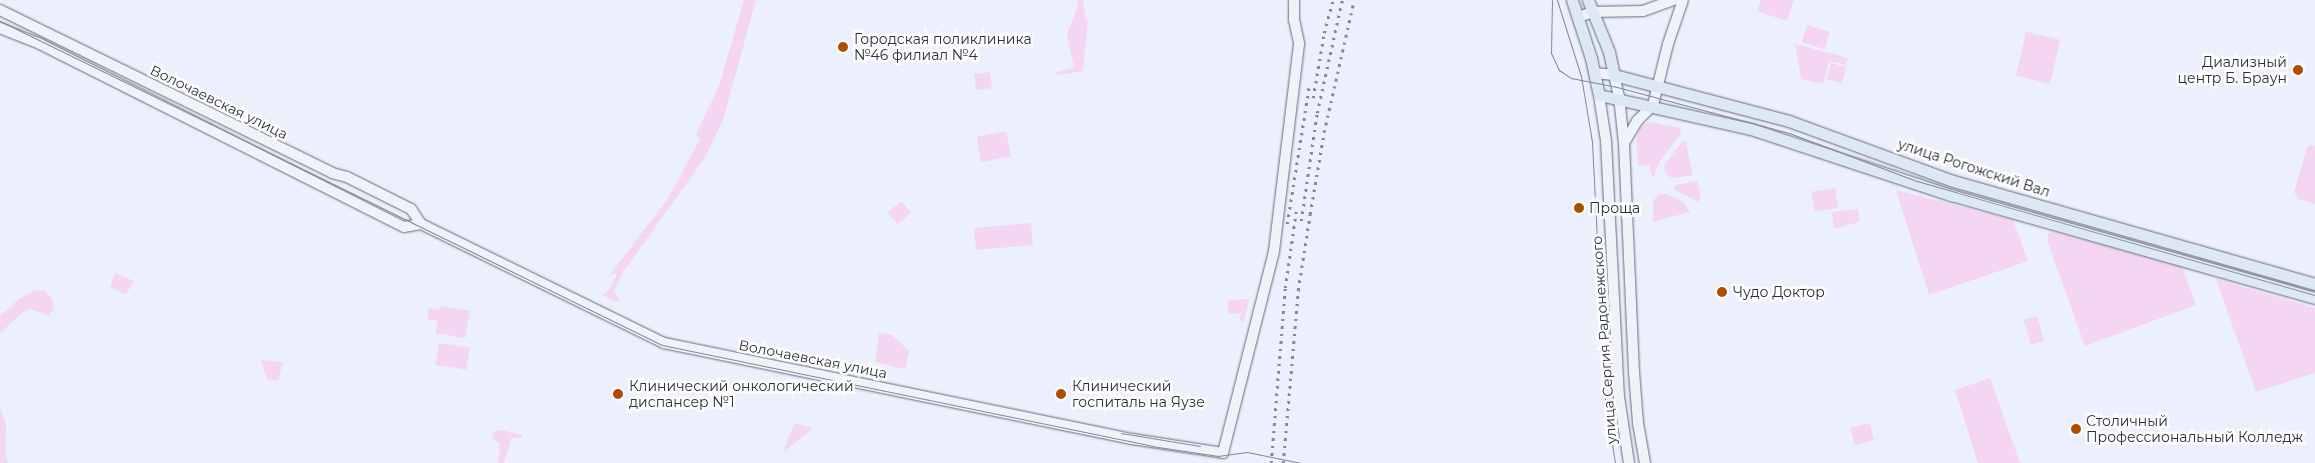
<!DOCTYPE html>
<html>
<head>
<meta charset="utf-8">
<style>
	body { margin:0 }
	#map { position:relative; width:2315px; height:463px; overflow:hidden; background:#eceffc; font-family:Montserrat,sans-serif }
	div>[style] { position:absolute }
	.green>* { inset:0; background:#f4d5f2; transform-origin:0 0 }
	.roads { filter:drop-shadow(0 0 1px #656a7c) drop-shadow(0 0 1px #656a7c) }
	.secondary>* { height:10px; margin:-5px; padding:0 5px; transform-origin:5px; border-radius:5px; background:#edf3f9 }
	.primary>* { height:11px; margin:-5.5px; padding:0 5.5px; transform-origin:5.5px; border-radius:5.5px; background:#dce8f2 }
	.tram>* { height:1px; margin:-0.5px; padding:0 0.5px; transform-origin:0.5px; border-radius:0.5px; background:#858892 }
	.rail>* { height:2.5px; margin-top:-1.25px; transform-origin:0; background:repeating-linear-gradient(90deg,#858892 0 2.5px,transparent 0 7.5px) }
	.dots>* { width:14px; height:14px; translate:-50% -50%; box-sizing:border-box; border:2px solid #fdfdfd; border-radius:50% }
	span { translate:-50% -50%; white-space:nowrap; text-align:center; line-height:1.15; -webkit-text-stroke:5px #fdfdfd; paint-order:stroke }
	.poi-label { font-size:14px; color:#2d3037 }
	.left { translate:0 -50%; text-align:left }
	.right { translate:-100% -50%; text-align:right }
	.street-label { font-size:14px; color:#2d3037 }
</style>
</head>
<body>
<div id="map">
	<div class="green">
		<div style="clip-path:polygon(744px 0,756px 0,723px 120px,704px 159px,624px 271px,614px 290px,619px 301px,612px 301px,603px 295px,610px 288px,617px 274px,612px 274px,606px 280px,669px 197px,700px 139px,696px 134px,719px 86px)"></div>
		<div style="clip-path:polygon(1078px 0,1083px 0,1086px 21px,1088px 21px,1083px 71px,1057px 75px,1056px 72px,1074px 68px,1067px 34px,1077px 8px)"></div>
		<div style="clip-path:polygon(1761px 0,1794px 0,1787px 21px,1757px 11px)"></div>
		<div style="left:1807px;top:25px;width:24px;height:18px;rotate:17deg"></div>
		<div style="left:2026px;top:32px;width:35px;height:45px;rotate:13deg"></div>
		<div style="clip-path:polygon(1795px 44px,1848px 58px,1846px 65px,1829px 61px,1823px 84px,1801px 79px)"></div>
		<div style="left:1831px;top:63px;width:16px;height:17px;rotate:15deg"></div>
		<div style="left:990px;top:72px;width:16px;height:16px;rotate:83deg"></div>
		<div style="clip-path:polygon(1650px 122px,1680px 128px,1681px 133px,1658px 164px,1653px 179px,1649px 165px,1638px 166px,1636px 141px,1640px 128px)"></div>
		<div style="left:1006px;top:131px;width:26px;height:30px;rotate:79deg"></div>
		<div style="clip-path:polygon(1683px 141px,1686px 143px,1693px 175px,1672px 178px,1666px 174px,1664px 165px)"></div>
		<div style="clip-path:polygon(2311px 145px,2315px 146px,2315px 204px,2299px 199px,2294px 192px,2307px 148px)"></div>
		<div style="clip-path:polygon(1697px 181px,1701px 196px,1698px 202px,1674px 189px,1675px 185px)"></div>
		<div style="left:1835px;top:188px;width:20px;height:24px;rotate:81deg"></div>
		<div style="clip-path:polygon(1896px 190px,2013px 220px,2028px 261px,1929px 295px)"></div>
		<div style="clip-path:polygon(1659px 194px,1666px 194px,1672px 196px,1684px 203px,1690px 212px,1653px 222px,1653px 201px)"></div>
		<div style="left:901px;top:201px;width:15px;height:18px;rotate:48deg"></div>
		<div style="clip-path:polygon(1858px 209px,1859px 222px,1834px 229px,1832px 212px)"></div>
		<div style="left:1031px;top:223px;width:22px;height:57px;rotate:85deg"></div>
		<div style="clip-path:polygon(2053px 232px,2181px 265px,2196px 305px,2085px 346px,2048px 243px,2048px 234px)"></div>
		<div style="clip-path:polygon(115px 273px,134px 281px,126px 294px,110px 287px)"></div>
		<div style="clip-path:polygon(2216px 279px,2315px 308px,2315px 373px,2256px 392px)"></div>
		<div style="clip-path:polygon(35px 290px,45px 291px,52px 298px,54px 308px,49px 316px,31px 309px,22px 313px,0 333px,0 316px,19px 299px)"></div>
		<div style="clip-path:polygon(1249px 299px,1244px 321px,1239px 321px,1241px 313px,1228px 314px,1228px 300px)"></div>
		<div style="clip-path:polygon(441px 306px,470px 311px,465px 338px,436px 333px,437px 321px,427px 319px,429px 308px,440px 310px)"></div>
		<div style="left:2037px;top:316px;width:26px;height:14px;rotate:74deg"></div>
		<div style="clip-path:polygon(879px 333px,892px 335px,909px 351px,905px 369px,875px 362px)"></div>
		<div style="left:439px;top:343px;width:31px;height:22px;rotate:9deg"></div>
		<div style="clip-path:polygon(261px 360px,283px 362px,278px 381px,267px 379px)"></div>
		<div style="clip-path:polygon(1990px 378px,2020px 463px,1978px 463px,1955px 390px)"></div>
		<div style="clip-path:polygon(0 407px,6px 424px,5px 453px,8px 463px,0 463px)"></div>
		<div style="clip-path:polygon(794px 423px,813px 428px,783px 453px)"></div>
		<div style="left:1870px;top:423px;width:18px;height:20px;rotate:77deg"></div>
		<div style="clip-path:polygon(501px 430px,523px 435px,521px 438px,511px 438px,504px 463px,498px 463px,500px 444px,492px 438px,494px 432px)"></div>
	</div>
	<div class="roads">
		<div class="secondary">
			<div style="left:0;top:10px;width:370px;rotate:26.1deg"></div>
			<div style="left:332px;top:173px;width:16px;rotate:15deg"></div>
			<div style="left:347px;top:177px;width:72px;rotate:26.6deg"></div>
			<div style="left:411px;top:209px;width:18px;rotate:56deg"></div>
			<div style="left:421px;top:224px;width:271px;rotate:26.1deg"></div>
			<div style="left:664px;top:343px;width:478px;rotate:11.6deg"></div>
			<div style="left:1132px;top:439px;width:92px;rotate:8.7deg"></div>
			<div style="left:1223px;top:453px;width:208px;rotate:-75.8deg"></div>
			<div style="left:1274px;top:251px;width:209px;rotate:-83.1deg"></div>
			<div style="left:1299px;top:43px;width:24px;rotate:-102deg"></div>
			<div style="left:1294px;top:20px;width:20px;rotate:-90deg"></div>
			<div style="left:1578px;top:17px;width:16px;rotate:-18deg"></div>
			<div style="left:1593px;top:12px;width:50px;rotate:-1.1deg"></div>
			<div style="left:1643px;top:11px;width:33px;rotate:-20deg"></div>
			<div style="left:0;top:28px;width:43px;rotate:21.8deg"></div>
			<div style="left:40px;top:44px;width:407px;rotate:26.7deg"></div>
			<div style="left:404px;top:227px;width:17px;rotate:-10deg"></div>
			<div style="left:1595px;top:73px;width:19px;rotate:6deg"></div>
			<div style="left:1614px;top:75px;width:23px;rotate:77deg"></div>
			<div style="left:1619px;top:97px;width:46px;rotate:83.8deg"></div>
			<div style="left:1624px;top:143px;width:229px;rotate:87.5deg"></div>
			<div style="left:1634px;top:372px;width:51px;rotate:85.5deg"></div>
			<div style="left:1638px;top:423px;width:41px;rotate:80.1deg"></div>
			<div style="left:1599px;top:95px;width:47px;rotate:81.3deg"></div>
			<div style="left:1606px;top:141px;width:256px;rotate:87.1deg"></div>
			<div style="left:1619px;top:397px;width:67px;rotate:81.4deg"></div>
			<div style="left:1624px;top:143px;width:26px;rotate:-59deg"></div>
			<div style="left:1637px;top:121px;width:23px;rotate:-45deg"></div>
			<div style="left:1653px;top:105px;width:63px;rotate:-76.2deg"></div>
			<div style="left:1668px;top:44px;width:46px;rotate:-71.2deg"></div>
		</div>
		<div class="primary">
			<div style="left:1572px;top:0;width:61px;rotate:71.9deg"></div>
			<div style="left:1591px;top:58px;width:38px;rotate:78deg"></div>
			<div style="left:1599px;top:95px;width:156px;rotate:12.6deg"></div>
			<div style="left:1751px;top:129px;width:211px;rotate:18.3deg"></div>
			<div style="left:1951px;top:195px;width:378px;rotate:15.8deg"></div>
			<div style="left:1588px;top:0;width:56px;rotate:68deg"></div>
			<div style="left:1609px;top:52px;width:24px;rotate:78deg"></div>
			<div style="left:1614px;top:75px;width:181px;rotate:14.7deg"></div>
			<div style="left:1789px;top:121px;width:171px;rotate:20.1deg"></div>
			<div style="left:1950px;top:180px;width:380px;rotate:15.9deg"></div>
		</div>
	</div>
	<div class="tram">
		<div style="left:1552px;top:0;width:53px;rotate:91.1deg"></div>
		<div style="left:1551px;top:53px;width:19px;rotate:65deg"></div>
		<div style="left:1559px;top:70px;width:14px;rotate:34deg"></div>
		<div style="left:1571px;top:78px;width:47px;rotate:11.1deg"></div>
		<div style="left:1617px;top:87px;width:178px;rotate:15deg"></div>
		<div style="left:1789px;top:133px;width:137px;rotate:20.6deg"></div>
		<div style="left:1917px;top:181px;width:40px;rotate:16deg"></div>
		<div style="left:1955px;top:192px;width:374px;rotate:16deg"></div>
		<div style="left:1557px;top:0;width:80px;rotate:72.5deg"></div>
		<div style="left:1581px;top:76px;width:67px;rotate:80.5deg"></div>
		<div style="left:1592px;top:142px;width:257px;rotate:87.1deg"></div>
		<div style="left:1605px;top:399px;width:65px;rotate:81.1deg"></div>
		<div style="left:0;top:21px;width:737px;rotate:26.08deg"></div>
		<div style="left:662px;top:345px;width:506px;rotate:11.62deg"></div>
		<div style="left:1158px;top:447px;width:61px;rotate:8.5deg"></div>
		<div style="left:1218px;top:456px;width:29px;rotate:-8deg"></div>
		<div style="left:1247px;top:452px;width:55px;rotate:11.5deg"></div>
		<div style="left:1121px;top:433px;width:80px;rotate:9.3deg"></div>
	</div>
	<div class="rail">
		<div style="left:1313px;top:98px;width:66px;rotate:-80.4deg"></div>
		<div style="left:1324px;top:33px;width:34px;rotate:-75deg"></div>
		<div style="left:1301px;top:221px;width:109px;rotate:-81.6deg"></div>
		<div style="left:1317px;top:113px;width:116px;rotate:-77.5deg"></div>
		<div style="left:1287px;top:224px;width:140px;rotate:-80.9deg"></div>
		<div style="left:1271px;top:463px;width:176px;rotate:-85.4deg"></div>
		<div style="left:1285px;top:288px;width:77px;rotate:-81.8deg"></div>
		<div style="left:1283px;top:463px;width:174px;rotate:-85deg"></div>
		<div style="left:1298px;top:290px;width:77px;rotate:-81deg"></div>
		<div style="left:1310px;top:214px;width:83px;rotate:-80.3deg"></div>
		<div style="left:1324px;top:132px;width:135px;rotate:-77.2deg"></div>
	</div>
	<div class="dots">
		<div style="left:843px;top:47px;background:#ad4d01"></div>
		<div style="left:2298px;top:70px;background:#ad4d01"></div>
		<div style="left:1579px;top:208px;background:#ad4d01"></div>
		<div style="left:1722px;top:292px;background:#ad4d01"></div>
		<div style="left:618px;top:394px;background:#ad4d01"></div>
		<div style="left:1061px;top:394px;background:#ad4d01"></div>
		<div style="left:2076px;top:429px;background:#ad4d01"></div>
	</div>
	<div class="poi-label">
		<span class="left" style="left:854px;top:47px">Городская поликлиника<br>№46 филиал №4</span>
		<span class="right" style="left:2287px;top:70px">Диализный<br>центр Б. Браун</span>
		<span class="left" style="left:1589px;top:208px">Проща</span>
		<span class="left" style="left:1733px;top:292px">Чудо Доктор</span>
		<span class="left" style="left:629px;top:394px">Клинический онкологический<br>диспансер №1</span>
		<span class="left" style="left:1072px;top:394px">Клинический<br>госпиталь на Яузе</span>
		<span class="left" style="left:2086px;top:429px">Столичный<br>Профессиональный Колледж</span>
	</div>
	<div class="street-label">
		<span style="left:219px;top:102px;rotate:26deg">Волочаевская улица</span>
		<span style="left:1974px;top:168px;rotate:18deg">улица Рогожский Вал</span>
		<span style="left:1604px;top:340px;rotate:-94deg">улица Сергия Радонежского</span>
		<span style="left:813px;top:359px;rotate:11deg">Волочаевская улица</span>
	</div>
</div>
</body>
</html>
